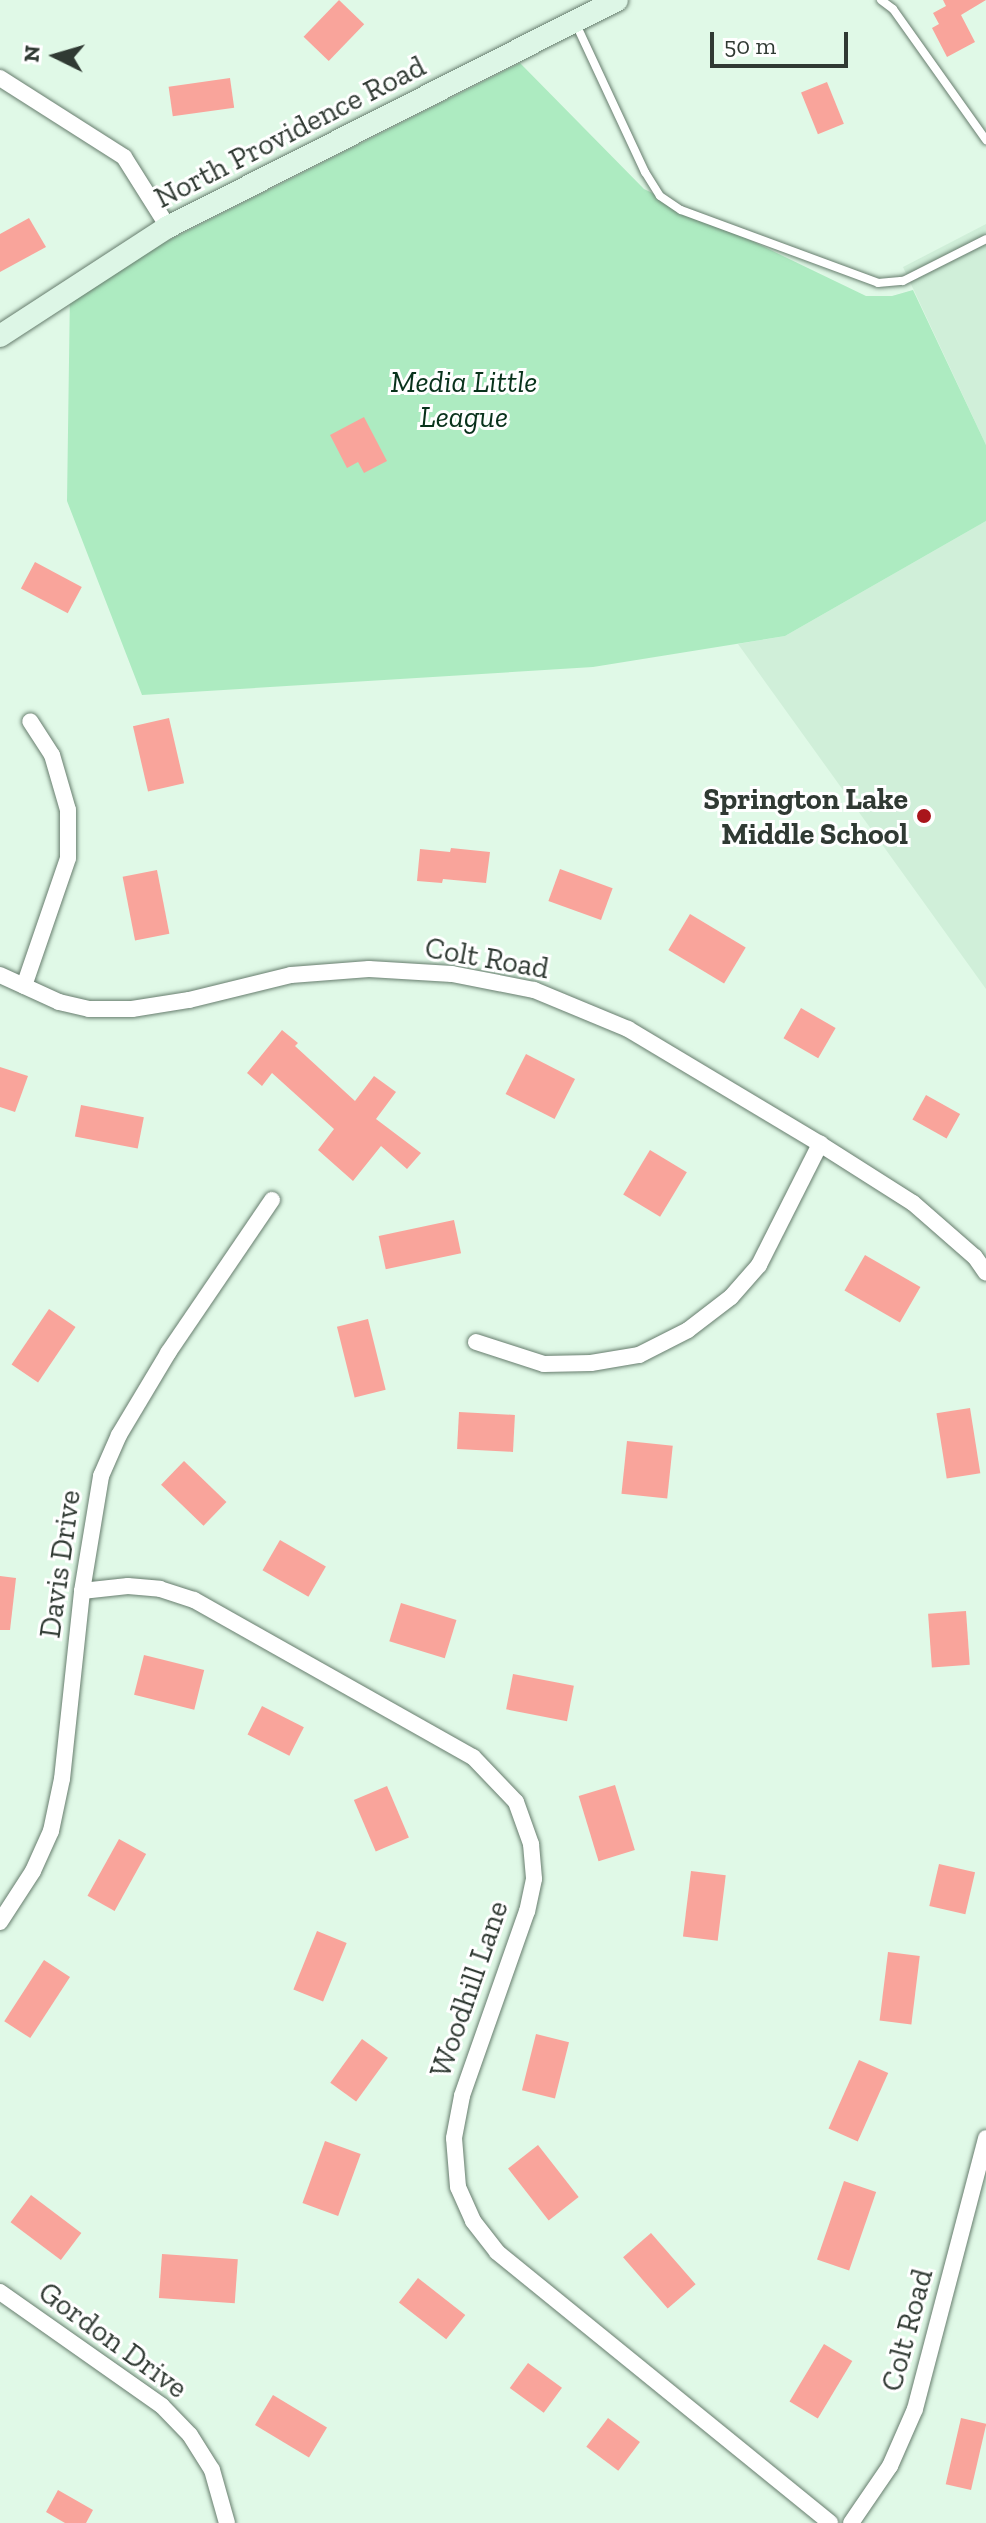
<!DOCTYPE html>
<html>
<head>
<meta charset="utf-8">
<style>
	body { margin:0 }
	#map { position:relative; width:986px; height:2523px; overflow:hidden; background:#e0f9e7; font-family:"Zilla Slab",serif }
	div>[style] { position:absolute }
	.built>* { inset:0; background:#d0efd9 }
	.green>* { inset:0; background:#adebc1 }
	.building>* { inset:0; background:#f9a49b; transform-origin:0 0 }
	.roads { filter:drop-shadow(0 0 2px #677d6e) drop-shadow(0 0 2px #677d6e) }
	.lane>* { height:8px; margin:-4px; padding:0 4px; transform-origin:4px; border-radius:4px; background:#fff }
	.street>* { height:16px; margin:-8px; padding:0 8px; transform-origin:8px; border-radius:8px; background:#fff }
	.secondary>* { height:22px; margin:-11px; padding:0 11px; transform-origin:11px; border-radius:11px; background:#ddf6e6 }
	.dots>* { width:22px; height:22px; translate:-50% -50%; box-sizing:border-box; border:4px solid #fff; border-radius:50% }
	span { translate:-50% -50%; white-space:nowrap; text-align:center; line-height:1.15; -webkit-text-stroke:6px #fff; paint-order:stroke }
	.street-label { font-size:30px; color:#303a33 }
	.park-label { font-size:30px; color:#08321b; font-style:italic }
	.poi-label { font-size:30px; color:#303a33; font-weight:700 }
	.right { translate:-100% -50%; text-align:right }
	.north { position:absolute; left:16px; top:16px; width:80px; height:80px; -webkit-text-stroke:6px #fff; paint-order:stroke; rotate:275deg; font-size:22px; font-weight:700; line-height:32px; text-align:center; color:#303a33 }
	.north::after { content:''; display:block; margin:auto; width:28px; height:36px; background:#303a33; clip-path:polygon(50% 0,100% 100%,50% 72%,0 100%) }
	.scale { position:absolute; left:710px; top:32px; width:138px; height:36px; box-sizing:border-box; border:4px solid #303a33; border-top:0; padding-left:10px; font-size:24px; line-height:28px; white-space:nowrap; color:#303a33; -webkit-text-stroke:6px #fff; paint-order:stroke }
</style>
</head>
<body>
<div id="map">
	<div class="built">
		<div style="clip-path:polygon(986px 224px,986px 445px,903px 267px)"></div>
		<div style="clip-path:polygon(986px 521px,986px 989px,738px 644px,785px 636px)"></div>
	</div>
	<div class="green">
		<div style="clip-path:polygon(520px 63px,644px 189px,866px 296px,892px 296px,913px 290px,986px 445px,986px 521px,785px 636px,593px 667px,142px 695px,67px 501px,70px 290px)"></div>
	</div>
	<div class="building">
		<div style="left:339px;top:0;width:35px;height:51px;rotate:44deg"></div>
		<div style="clip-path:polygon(943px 0,986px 0,961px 15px,975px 42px,947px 57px,932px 28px,939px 24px,933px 13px,946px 6px)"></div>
		<div style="left:230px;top:78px;width:30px;height:62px;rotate:82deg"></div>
		<div style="left:827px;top:82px;width:45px;height:28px;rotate:68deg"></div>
		<div style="clip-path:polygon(29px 218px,46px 247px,0 272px,0 234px)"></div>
		<div style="clip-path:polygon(364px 417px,387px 461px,364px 473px,358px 462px,347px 468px,330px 435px)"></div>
		<div style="left:35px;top:562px;width:53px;height:30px;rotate:28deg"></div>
		<div style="left:169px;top:718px;width:67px;height:37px;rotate:77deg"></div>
		<div style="clip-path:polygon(451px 848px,490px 852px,486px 883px,443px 879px,442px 883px,417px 881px,420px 849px,450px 852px)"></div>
		<div style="left:560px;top:869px;width:56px;height:34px;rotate:20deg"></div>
		<div style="left:157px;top:870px;width:65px;height:35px;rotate:79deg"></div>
		<div style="left:690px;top:914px;width:65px;height:42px;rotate:31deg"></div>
		<div style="left:801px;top:1008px;width:40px;height:35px;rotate:30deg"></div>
		<div style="clip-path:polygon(282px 1030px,298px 1043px,295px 1046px,355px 1101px,374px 1076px,396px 1092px,376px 1119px,421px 1153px,407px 1169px,381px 1146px,353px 1181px,318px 1150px,334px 1129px,272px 1073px,262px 1086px,247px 1073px)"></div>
		<div style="left:526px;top:1054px;width:55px;height:45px;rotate:27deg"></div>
		<div style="clip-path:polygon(0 1067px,28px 1076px,15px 1112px,0 1107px)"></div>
		<div style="left:926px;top:1095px;width:39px;height:28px;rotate:29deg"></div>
		<div style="left:81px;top:1105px;width:64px;height:32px;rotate:11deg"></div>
		<div style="left:650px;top:1150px;width:43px;height:52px;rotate:31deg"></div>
		<div style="left:454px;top:1220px;width:34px;height:77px;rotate:78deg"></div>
		<div style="left:865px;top:1255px;width:64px;height:41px;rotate:30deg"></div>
		<div style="left:49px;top:1309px;width:32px;height:67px;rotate:34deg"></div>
		<div style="left:368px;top:1319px;width:73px;height:32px;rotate:76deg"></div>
		<div style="left:970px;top:1408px;width:66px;height:34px;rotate:81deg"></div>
		<div style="left:459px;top:1412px;width:56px;height:37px;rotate:3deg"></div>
		<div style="left:627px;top:1441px;width:46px;height:53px;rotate:6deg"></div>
		<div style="left:184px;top:1461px;width:59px;height:33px;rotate:44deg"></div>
		<div style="left:280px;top:1540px;width:53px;height:35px;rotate:30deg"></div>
		<div style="clip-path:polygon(0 1576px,16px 1578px,10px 1630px,0 1630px)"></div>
		<div style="left:401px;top:1603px;width:58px;height:40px;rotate:17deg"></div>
		<div style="left:966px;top:1611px;width:54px;height:38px;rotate:86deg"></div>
		<div style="left:144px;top:1655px;width:62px;height:41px;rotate:14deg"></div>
		<div style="left:513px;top:1674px;width:62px;height:36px;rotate:11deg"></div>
		<div style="left:262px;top:1706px;width:47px;height:32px;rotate:27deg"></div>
		<div style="left:615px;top:1785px;width:68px;height:38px;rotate:73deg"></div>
		<div style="left:387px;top:1786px;width:56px;height:36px;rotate:67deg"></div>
		<div style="left:119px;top:1839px;width:31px;height:65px;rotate:29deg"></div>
		<div style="left:939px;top:1864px;width:37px;height:43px;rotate:13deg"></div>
		<div style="left:691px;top:1871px;width:35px;height:66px;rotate:7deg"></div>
		<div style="left:317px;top:1931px;width:32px;height:63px;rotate:22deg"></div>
		<div style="left:888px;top:1952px;width:32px;height:69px;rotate:7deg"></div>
		<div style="left:44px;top:1960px;width:31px;height:73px;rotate:33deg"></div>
		<div style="left:536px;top:2034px;width:34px;height:58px;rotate:14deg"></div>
		<div style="left:362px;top:2039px;width:32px;height:54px;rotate:36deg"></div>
		<div style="left:859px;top:2060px;width:32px;height:75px;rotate:24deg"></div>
		<div style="left:325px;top:2141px;width:38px;height:66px;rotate:20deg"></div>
		<div style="left:538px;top:2145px;width:66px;height:38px;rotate:52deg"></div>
		<div style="left:844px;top:2181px;width:34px;height:83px;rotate:19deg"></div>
		<div style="left:31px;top:2195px;width:63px;height:34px;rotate:37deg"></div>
		<div style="left:651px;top:2233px;width:68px;height:37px;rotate:49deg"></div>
		<div style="left:162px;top:2254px;width:76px;height:44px;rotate:4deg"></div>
		<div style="left:418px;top:2278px;width:60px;height:31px;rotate:38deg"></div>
		<div style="left:824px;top:2344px;width:33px;height:67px;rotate:31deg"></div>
		<div style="left:528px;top:2363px;width:42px;height:31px;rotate:36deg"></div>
		<div style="left:273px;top:2395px;width:63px;height:35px;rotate:31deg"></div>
		<div style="left:608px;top:2418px;width:40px;height:36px;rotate:37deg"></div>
		<div style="left:961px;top:2418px;width:26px;height:68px;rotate:13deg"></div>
		<div style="clip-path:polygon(58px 2490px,93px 2510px,86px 2523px,65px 2523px,46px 2512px)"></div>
	</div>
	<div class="roads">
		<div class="lane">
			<div style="left:881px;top:0;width:15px;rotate:37deg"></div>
			<div style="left:893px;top:9px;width:161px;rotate:54.6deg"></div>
			<div style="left:575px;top:22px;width:166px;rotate:65deg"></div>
			<div style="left:645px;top:172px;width:28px;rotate:58deg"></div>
			<div style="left:660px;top:196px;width:25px;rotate:34deg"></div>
			<div style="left:681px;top:210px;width:210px;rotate:20.3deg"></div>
			<div style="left:878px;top:283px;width:25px;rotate:-5deg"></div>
			<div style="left:903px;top:281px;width:93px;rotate:-26.8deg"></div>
		</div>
		<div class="street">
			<div style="left:0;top:78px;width:147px;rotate:32.5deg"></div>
			<div style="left:124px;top:157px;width:83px;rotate:57.8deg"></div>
			<div style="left:0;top:975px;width:65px;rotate:24.6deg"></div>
			<div style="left:59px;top:1002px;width:31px;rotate:13deg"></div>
			<div style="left:89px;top:1009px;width:43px"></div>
			<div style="left:132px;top:1009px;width:58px;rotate:-9deg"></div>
			<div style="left:189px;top:1000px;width:105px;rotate:-13.8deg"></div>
			<div style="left:291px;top:975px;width:78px;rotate:-4.4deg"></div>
			<div style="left:369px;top:969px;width:83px;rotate:3.4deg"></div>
			<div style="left:452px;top:974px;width:84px;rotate:11deg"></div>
			<div style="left:534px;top:990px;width:102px;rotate:22.5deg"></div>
			<div style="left:628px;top:1029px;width:224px;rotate:30.9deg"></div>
			<div style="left:820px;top:1144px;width:110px;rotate:32.4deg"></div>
			<div style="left:913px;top:1203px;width:82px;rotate:41.1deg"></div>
			<div style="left:975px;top:1257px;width:19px;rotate:55deg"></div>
			<div style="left:24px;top:986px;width:135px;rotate:-71deg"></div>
			<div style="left:68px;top:858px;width:48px;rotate:-90deg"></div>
			<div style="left:68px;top:810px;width:57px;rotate:-106.2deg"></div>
			<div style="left:52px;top:755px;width:40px;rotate:-122.9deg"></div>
			<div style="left:476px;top:1342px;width:71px;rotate:17.9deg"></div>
			<div style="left:544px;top:1364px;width:47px;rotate:-1.2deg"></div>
			<div style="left:591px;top:1363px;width:49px;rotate:-9.5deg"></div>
			<div style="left:639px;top:1355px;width:55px;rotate:-27deg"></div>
			<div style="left:688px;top:1330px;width:54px;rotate:-37.5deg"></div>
			<div style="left:731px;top:1297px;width:43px;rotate:-48.8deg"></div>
			<div style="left:759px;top:1265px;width:136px;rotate:-63.2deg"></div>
			<div style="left:82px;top:1591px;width:46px;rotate:-6.2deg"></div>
			<div style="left:128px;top:1586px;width:32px;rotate:5deg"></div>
			<div style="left:160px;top:1589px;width:36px;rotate:18deg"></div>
			<div style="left:194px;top:1600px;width:320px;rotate:29.4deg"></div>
			<div style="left:473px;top:1757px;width:62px;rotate:46.3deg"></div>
			<div style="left:516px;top:1802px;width:45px;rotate:70.3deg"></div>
			<div style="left:531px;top:1844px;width:35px;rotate:85deg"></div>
			<div style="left:534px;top:1879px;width:33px;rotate:102deg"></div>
			<div style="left:527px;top:1911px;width:196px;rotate:109.4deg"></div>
			<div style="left:462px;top:2096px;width:43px;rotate:100.8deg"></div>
			<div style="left:454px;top:2138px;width:49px;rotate:85.3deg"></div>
			<div style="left:458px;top:2187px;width:37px;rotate:66deg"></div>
			<div style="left:473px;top:2221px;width:39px;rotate:52deg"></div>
			<div style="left:497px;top:2252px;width:429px;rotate:39.1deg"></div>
			<div style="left:0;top:1922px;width:61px;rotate:-57.1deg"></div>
			<div style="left:33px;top:1871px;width:44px;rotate:-65.8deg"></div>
			<div style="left:51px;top:1831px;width:53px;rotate:-78.1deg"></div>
			<div style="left:62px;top:1779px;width:189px;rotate:-83.9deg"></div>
			<div style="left:82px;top:1591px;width:117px;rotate:-80.6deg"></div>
			<div style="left:101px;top:1476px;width:45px;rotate:-66.3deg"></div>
			<div style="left:119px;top:1435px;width:96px;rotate:-59.1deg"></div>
			<div style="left:168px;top:1353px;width:185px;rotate:-55.8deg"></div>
			<div style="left:0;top:2292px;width:198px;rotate:35.1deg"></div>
			<div style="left:162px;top:2406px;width:40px;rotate:46deg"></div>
			<div style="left:190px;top:2435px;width:41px;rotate:57.8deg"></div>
			<div style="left:212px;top:2470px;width:55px;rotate:74.2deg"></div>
			<div style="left:851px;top:2523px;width:69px;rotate:-55.6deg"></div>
			<div style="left:890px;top:2466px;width:62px;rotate:-66.3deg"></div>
			<div style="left:915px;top:2409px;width:280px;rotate:-75.3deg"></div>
		</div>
		<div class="secondary">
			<div style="left:0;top:336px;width:200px;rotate:-33deg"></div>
			<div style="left:168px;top:227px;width:503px;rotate:-26.82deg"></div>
		</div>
	</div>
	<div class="dots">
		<div style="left:924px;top:816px;background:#a9151b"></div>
	</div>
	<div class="street-label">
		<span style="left:290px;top:132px;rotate:-27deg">North Providence Road</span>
		<span style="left:487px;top:958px;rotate:10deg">Colt Road</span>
		<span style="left:60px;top:1564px;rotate:-82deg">Davis Drive</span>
		<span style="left:469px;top:1989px;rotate:-71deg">Woodhill Lane</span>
		<span style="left:907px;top:2330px;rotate:-75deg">Colt Road</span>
		<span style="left:113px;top:2340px;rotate:36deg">Gordon Drive</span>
	</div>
	<div class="park-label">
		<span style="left:464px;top:399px">Media Little<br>League</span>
	</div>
	<div class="poi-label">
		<span class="right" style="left:908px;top:816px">Springton Lake<br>Middle School</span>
	</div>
	<div class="north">N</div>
	<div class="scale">50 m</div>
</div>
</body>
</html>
